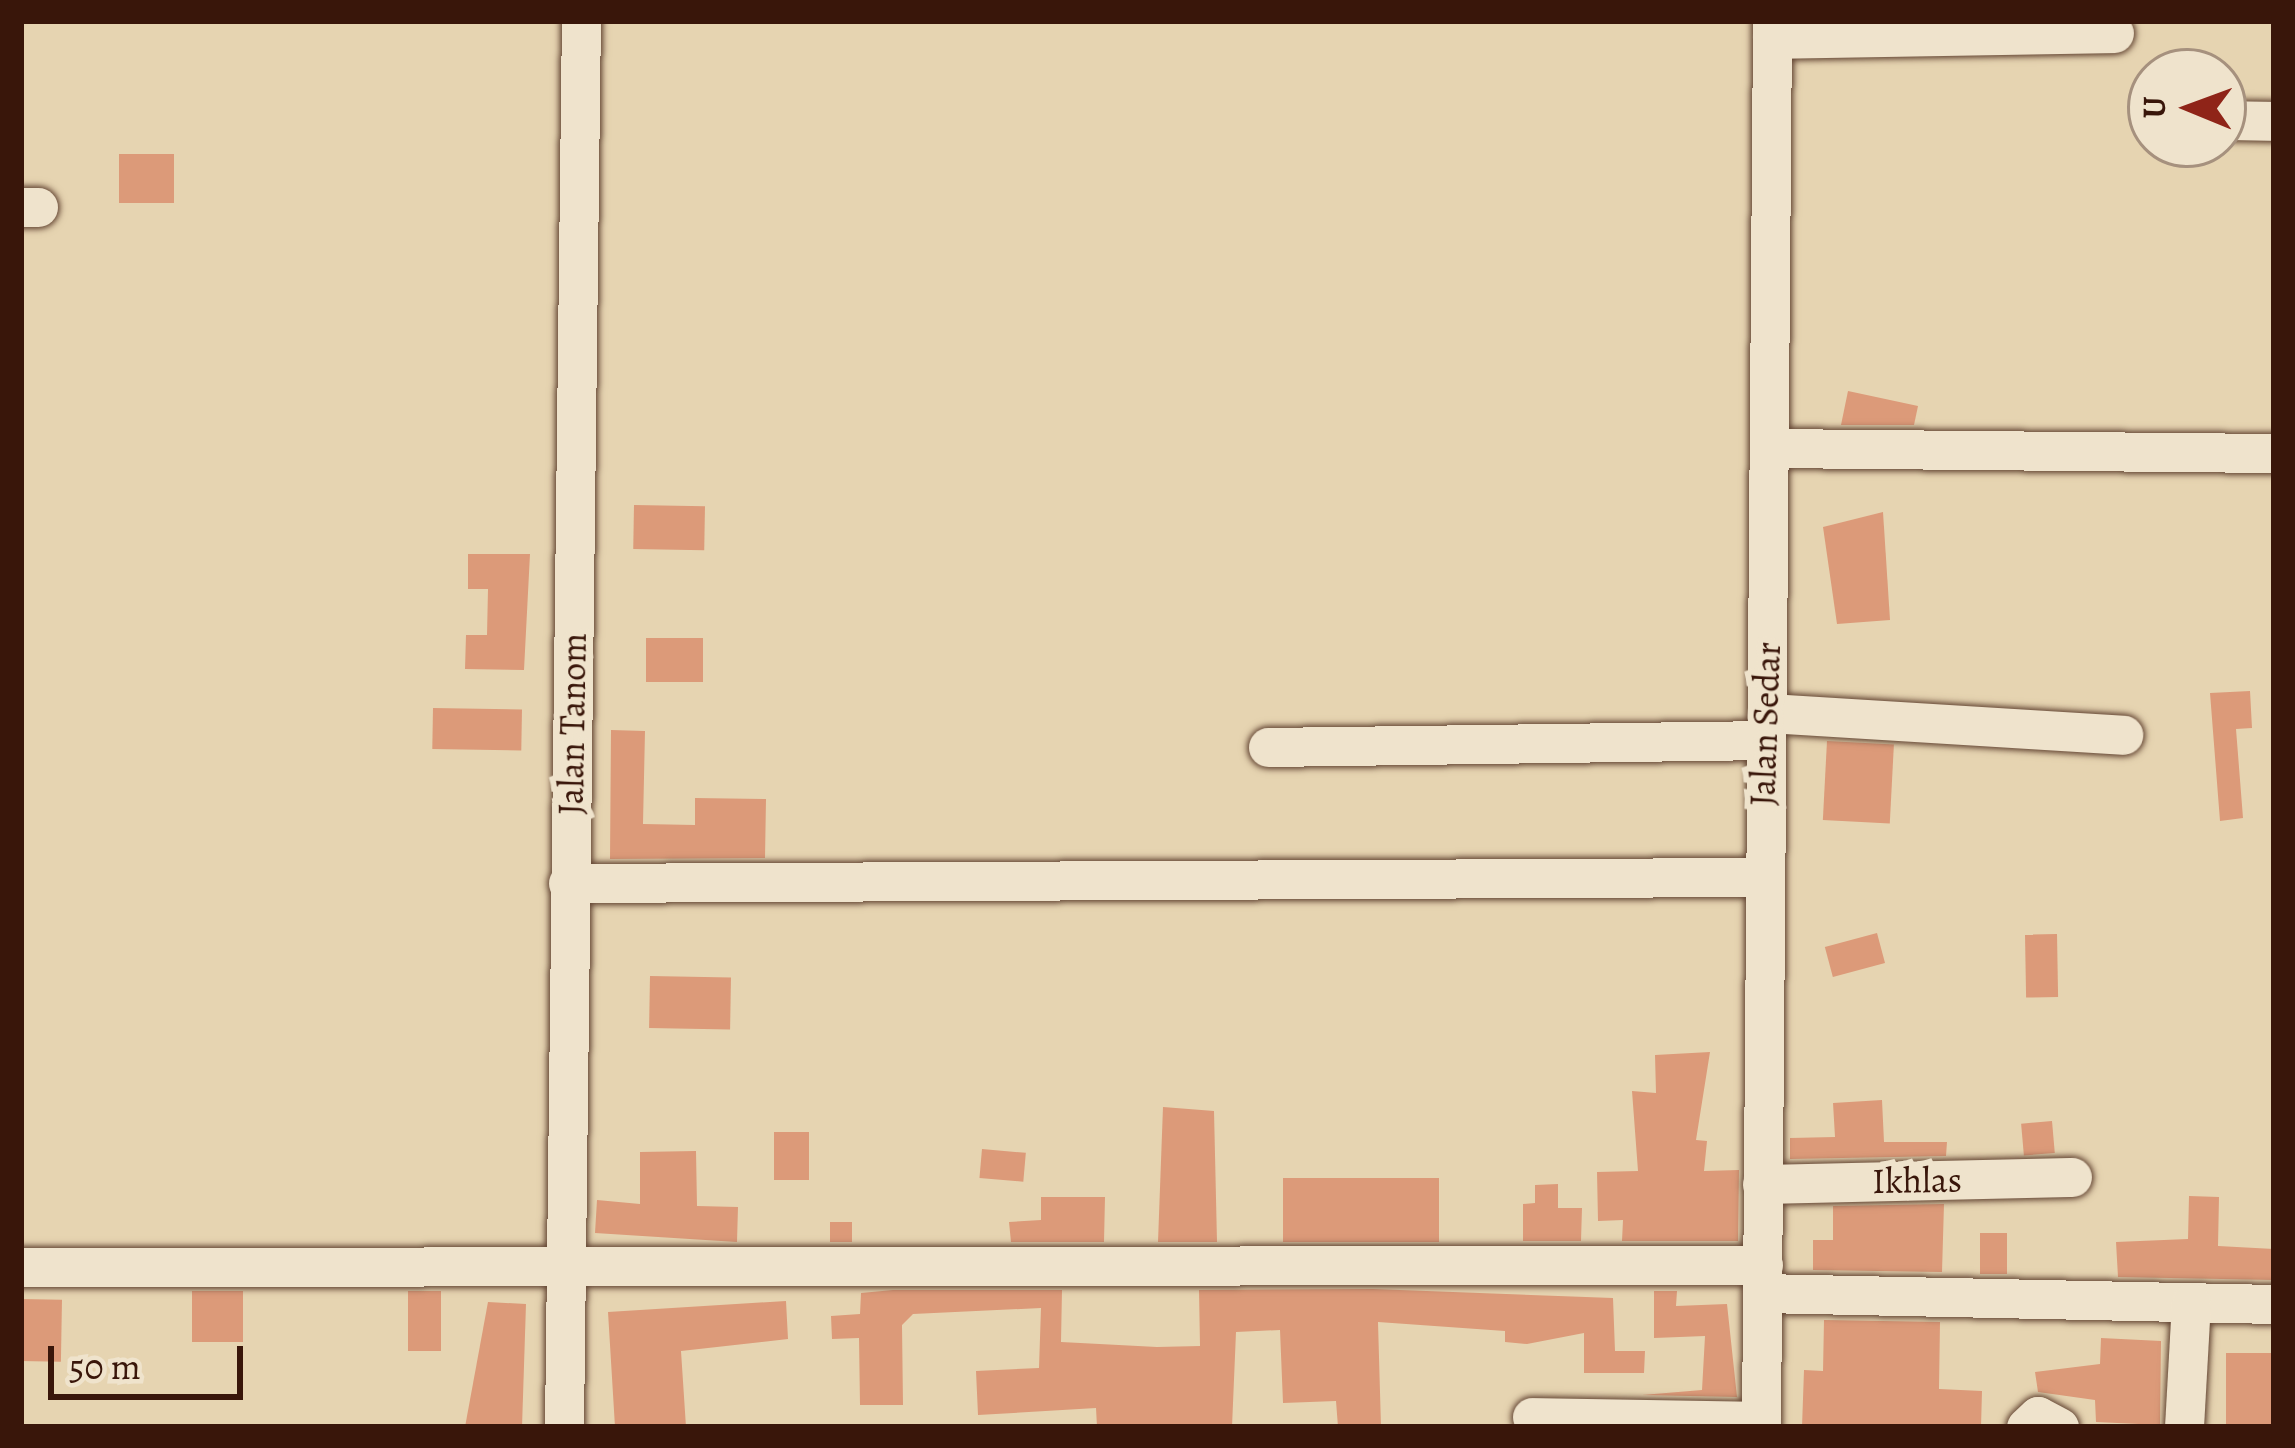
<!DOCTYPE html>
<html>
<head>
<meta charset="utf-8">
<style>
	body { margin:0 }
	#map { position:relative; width:2295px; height:1448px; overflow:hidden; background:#e6d4b1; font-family:Alegreya,serif }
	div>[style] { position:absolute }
	.building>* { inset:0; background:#dc9a79; transform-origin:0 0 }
	.roads { filter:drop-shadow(0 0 3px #644634) drop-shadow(0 0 3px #644634) }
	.minor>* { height:39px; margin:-19.5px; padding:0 19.5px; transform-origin:19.5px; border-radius:19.5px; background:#efe3cc }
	span { translate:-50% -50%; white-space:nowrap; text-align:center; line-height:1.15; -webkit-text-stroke:12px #efe3cc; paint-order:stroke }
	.street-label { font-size:36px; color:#39160a }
	.frame { position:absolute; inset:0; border:24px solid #39160a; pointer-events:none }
	.north { position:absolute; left:2127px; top:48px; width:120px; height:120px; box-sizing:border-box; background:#efe3cc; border:3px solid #a6917e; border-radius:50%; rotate:271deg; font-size:33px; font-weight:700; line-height:48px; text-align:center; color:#39160a }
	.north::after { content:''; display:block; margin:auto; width:42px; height:54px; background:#8f2418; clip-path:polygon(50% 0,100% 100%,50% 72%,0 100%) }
	.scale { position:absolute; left:48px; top:1346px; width:195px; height:54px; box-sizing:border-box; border:6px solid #39160a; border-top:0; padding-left:15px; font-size:36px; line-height:42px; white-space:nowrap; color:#39160a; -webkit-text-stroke:9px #efe3cc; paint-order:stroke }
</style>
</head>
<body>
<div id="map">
	<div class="building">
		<div style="left:119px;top:154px;width:55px;height:49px"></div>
		<div style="clip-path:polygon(1848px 391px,1918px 406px,1914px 425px,1841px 425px)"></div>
		<div style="left:634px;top:505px;width:71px;height:44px;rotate:1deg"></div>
		<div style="clip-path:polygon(1883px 512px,1890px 620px,1837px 624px,1823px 527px)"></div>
		<div style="clip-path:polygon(468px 554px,530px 554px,524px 670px,465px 669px,466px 635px,487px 635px,488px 589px,468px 589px)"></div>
		<div style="left:646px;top:638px;width:57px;height:44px"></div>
		<div style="clip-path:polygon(2250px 691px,2252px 728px,2236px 729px,2243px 818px,2220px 821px,2210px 693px)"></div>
		<div style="left:433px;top:708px;width:89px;height:41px;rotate:1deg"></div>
		<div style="clip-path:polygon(611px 730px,645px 731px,643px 824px,695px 825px,695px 798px,766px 799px,765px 858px,610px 859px)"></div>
		<div style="left:1827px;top:741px;width:67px;height:79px;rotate:3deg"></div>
		<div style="left:1877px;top:933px;width:31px;height:54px;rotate:75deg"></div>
		<div style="left:2057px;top:934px;width:63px;height:32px;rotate:89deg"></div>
		<div style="left:650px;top:976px;width:81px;height:52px;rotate:1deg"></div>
		<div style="clip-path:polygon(1710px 1052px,1696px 1140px,1707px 1141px,1704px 1171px,1739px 1170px,1738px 1241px,1622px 1241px,1623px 1220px,1598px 1221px,1597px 1172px,1638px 1171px,1632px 1091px,1656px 1093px,1655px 1055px)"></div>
		<div style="clip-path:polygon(1882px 1100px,1884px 1142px,1947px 1142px,1946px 1156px,1790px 1159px,1790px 1138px,1835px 1137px,1833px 1103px)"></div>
		<div style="clip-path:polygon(1163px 1107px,1214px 1111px,1217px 1242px,1158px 1242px)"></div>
		<div style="left:2052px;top:1121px;width:32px;height:31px;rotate:85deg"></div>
		<div style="left:774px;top:1132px;width:35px;height:48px"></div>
		<div style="left:982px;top:1149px;width:44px;height:29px;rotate:5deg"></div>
		<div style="clip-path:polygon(696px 1151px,697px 1206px,738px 1207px,737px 1242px,595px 1233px,597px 1200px,640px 1204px,640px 1152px)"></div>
		<div style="left:1283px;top:1178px;width:156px;height:64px"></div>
		<div style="clip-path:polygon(1558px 1184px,1558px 1208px,1582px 1208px,1581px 1241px,1523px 1241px,1523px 1204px,1535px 1203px,1535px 1185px)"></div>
		<div style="clip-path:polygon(2189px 1196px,2219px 1197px,2218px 1246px,2274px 1249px,2274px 1280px,2118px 1277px,2116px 1242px,2188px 1239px)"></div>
		<div style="clip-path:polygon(1041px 1197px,1105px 1197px,1104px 1242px,1011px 1242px,1009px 1222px,1041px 1220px)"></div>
		<div style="clip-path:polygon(1944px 1204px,1942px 1272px,1813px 1270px,1813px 1240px,1833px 1240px,1833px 1206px)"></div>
		<div style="left:830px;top:1222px;width:22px;height:20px"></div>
		<div style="left:1980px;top:1233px;width:27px;height:41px"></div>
		<div style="clip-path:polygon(1373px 1289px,1613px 1298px,1615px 1351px,1645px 1351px,1644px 1373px,1584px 1373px,1584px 1333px,1527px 1344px,1505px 1342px,1505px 1331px,1378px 1322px,1381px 1427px,1338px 1427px,1336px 1401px,1283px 1403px,1280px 1330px,1236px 1332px,1232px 1427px,1097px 1427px,1096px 1408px,978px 1415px,976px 1371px,1039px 1368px,1041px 1308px,913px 1314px,902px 1325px,903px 1405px,860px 1405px,859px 1338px,832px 1339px,831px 1316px,860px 1314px,861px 1293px,893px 1290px,1062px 1290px,1061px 1342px,1157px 1347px,1200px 1346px,1199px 1290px)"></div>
		<div style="left:192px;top:1291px;width:51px;height:51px"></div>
		<div style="left:408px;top:1291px;width:33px;height:60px"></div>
		<div style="clip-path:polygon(1654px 1291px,1677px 1291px,1676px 1306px,1727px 1304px,1737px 1397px,1642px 1395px,1702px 1390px,1705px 1336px,1654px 1338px)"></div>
		<div style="left:21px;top:1299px;width:41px;height:62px;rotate:1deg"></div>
		<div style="clip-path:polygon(786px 1301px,788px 1339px,681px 1351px,686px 1427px,615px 1427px,608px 1312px)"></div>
		<div style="clip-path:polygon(488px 1302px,526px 1304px,522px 1427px,465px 1427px)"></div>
		<div style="clip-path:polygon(1824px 1320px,1940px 1322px,1939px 1389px,1982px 1391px,1981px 1427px,1802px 1427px,1804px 1370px,1823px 1371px)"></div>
		<div style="clip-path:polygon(2101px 1338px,2161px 1341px,2160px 1425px,2096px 1422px,2095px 1400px,2038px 1392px,2035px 1372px,2100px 1364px)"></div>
		<div style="left:2274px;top:1353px;width:74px;height:48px;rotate:90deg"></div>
	</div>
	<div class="roads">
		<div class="minor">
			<div style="left:1772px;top:39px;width:342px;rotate:-1deg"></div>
			<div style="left:2223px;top:120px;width:51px;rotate:1.1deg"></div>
			<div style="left:21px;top:207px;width:17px"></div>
			<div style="left:1771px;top:448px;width:503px;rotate:0.57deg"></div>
			<div style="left:1768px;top:713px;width:356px;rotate:3.5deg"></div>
			<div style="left:1268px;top:747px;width:498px;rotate:-0.8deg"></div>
			<div style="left:568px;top:883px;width:1191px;rotate:-0.29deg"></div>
			<div style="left:1762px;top:1184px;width:310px;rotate:-1.3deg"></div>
			<div style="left:21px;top:1267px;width:1742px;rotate:-0.07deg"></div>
			<div style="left:1762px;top:1293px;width:512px;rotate:1.23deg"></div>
			<div style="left:1532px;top:1417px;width:229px;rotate:1deg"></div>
			<div style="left:564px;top:1427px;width:1406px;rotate:-89.31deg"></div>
			<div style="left:1761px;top:1427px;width:1406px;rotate:-89.55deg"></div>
			<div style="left:2026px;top:1427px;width:16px;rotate:-43deg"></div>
			<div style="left:2038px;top:1416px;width:24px;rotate:28deg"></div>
			<div style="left:2184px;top:1427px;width:124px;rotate:-86.8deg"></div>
		</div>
	</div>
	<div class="street-label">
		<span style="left:572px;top:724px;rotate:-89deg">Jalan Tanom</span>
		<span style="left:1765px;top:724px;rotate:-88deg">Jalan Sedar</span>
		<span style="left:1917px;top:1180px;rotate:-1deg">Ikhlas</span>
	</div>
	<div class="frame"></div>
	<div class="north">U</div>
	<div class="scale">50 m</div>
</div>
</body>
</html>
